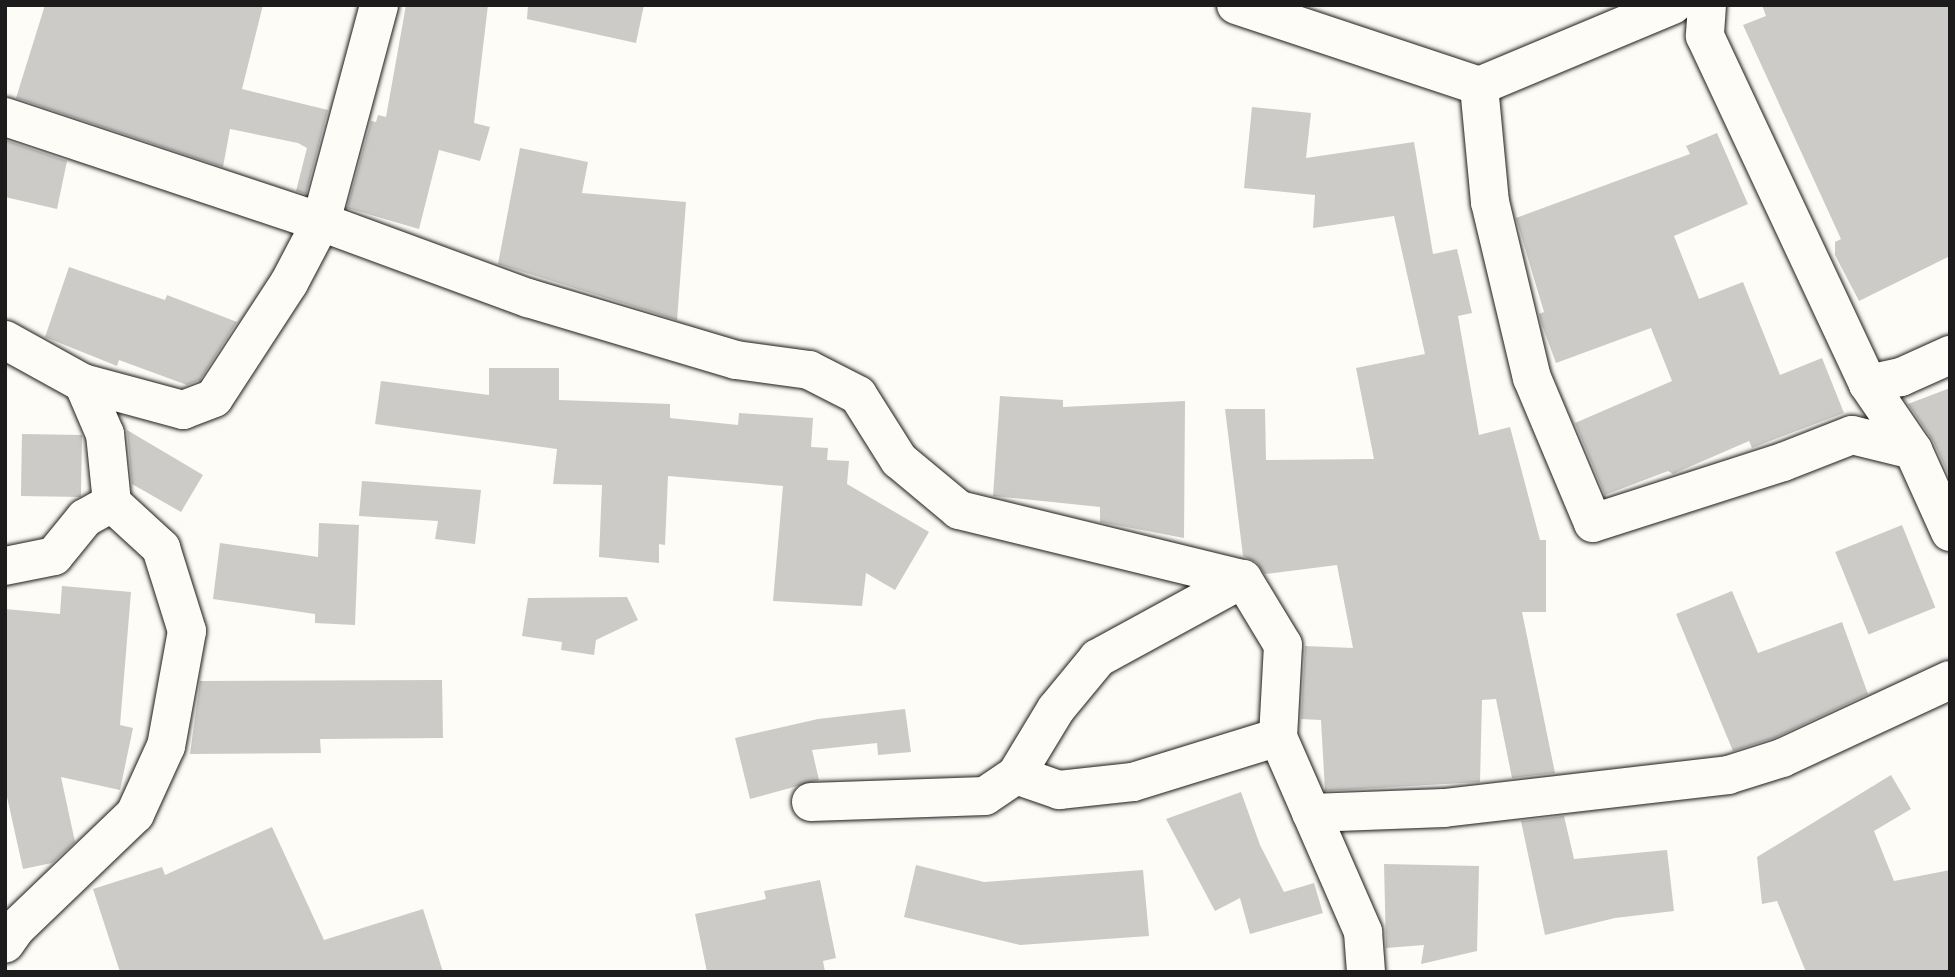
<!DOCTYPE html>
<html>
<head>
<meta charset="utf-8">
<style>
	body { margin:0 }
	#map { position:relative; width:1955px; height:977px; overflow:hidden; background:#fdfcf7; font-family:"Architects Daughter",sans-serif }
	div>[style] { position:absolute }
	.building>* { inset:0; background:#cccbc8; transform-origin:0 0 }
	.roads { filter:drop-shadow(0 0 2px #1c1c1c) drop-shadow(0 0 2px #1c1c1c) }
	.minor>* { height:38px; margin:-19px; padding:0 19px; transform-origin:19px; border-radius:19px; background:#fdfcf7 }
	span { translate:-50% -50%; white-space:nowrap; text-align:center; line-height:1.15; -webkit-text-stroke:7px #fdfcf7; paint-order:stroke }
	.frame { position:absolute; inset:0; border:7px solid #1c1c1c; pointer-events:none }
</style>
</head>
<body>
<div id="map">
	<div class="building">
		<div style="clip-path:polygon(45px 5px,263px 5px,242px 89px,328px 110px,306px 194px,296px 191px,307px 148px,298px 143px,230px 129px,223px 167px,16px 98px)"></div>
		<div style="clip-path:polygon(406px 5px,488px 5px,474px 123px,490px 127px,480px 161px,439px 150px,419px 229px,347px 208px,371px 121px,376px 122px,378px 115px,386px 117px)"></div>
		<div style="clip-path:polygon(528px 5px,644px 5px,636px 43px,527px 19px)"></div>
		<div style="clip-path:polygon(1762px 5px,1950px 5px,1950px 256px,1859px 301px,1835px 255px,1835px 242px,1841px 239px,1743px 25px,1766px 16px)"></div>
		<div style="clip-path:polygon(1252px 107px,1311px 113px,1306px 158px,1414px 142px,1433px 254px,1457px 249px,1472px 313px,1458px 316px,1479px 435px,1510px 427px,1540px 540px,1546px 540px,1546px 612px,1522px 612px,1555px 773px,1512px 778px,1496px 699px,1482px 700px,1480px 782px,1325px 791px,1321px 720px,1301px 719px,1305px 646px,1353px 648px,1337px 565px,1265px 574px,1256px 562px,1243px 556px,1225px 409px,1265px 409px,1266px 460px,1374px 459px,1356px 368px,1425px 354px,1394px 216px,1313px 228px,1315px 195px,1244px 188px)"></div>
		<div style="clip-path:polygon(1717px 133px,1748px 204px,1674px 236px,1699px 299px,1743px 282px,1780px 375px,1822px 358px,1844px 413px,1752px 448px,1749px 441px,1673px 474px,1668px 471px,1605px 495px,1575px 423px,1672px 381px,1651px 328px,1556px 363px,1542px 325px,1539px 314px,1544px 312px,1516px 218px,1690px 154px,1686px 146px)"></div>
		<div style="clip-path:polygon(5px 140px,67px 161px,57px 209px,5px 197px)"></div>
		<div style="clip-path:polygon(520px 148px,588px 162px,582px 193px,686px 202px,677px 320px,498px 264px)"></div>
		<div style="clip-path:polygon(69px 267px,165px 300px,167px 295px,237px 322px,200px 380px,187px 385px,119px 360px,117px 366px,45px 337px)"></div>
		<div style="clip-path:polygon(489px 368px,559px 368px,559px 400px,670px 404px,670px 418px,738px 425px,739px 413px,813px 418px,811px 447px,828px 448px,827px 460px,849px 461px,847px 484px,929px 532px,895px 590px,866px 573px,862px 606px,773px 601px,783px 486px,668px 476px,665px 545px,659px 544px,659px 563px,599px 557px,602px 485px,553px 484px,557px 449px,375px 424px,381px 381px,489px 395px)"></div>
		<div style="clip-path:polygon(1950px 388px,1950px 478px,1933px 441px,1908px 404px)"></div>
		<div style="clip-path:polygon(1000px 396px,1063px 400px,1063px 407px,1185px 401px,1184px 538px,1100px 522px,1100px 507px,993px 496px)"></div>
		<div style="clip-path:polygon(127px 430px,203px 475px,181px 512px,132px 484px)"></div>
		<div style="left:22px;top:434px;width:60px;height:62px;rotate:1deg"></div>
		<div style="clip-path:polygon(362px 481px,481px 490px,475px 544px,435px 539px,438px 521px,359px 516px)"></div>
		<div style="clip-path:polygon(319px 523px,359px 525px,355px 625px,315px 623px,315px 614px,213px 599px,220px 543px,318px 557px)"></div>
		<div style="left:1902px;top:525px;width:89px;height:72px;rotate:68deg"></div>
		<div style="clip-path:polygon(62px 586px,131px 592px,120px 725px,133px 728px,120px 790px,61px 777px,75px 842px,52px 863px,23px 869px,5px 788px,5px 609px,60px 614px)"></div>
		<div style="clip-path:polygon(1732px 591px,1758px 653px,1842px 622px,1868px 694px,1774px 738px,1733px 751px,1676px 614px)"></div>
		<div style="clip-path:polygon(627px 597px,638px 620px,596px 640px,594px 655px,561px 650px,562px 642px,522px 636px,528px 598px)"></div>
		<div style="clip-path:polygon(442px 680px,443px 738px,320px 739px,321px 753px,190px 754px,200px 681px)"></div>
		<div style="clip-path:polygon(905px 709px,911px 752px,878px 755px,877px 743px,812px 750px,819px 780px,750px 799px,735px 738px,818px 719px)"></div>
		<div style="clip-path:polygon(1891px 775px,1911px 809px,1874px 831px,1894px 881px,1950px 870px,1950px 972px,1806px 972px,1777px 901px,1762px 904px,1757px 857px)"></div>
		<div style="clip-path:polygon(1241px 792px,1260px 845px,1284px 892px,1314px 883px,1323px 913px,1250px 934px,1240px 898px,1215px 911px,1166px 819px)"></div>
		<div style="clip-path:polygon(1564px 816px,1574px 859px,1667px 850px,1674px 911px,1615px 918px,1545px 935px,1521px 821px)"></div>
		<div style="clip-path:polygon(272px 827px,324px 940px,423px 909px,443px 972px,120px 972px,93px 889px,162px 867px,165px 875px)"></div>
		<div style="clip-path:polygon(1384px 864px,1479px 866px,1477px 951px,1421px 964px,1424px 945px,1386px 948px)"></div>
		<div style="clip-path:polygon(916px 865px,984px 882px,1143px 870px,1149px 936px,1020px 945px,904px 917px)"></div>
		<div style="clip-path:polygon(820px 880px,836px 958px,823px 961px,825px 972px,707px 972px,695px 914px,766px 899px,764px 891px)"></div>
	</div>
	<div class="roads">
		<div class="minor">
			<div style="left:1236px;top:5px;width:256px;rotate:18.4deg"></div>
			<div style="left:1479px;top:86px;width:210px;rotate:-22.7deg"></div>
			<div style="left:1707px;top:5px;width:31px;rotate:94deg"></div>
			<div style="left:1705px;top:36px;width:384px;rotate:64.9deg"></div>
			<div style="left:1868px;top:384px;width:80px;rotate:55.7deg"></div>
			<div style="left:1913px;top:450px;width:90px;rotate:65.7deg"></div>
			<div style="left:1479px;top:86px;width:117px;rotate:84.6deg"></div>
			<div style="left:1490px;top:202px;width:181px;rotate:76.6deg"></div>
			<div style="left:1532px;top:378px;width:157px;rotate:67.2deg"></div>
			<div style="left:1593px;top:523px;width:200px;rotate:-17.8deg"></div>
			<div style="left:1783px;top:462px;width:74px;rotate:-21.4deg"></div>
			<div style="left:1852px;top:435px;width:63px;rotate:13.8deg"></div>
			<div style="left:5px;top:117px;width:333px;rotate:18.4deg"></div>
			<div style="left:321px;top:222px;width:221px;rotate:20.2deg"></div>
			<div style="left:528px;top:298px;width:217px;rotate:16.6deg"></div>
			<div style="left:736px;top:360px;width:74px;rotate:7.8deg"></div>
			<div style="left:809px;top:370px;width:55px;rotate:27deg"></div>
			<div style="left:858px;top:395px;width:77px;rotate:57.8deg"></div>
			<div style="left:899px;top:460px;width:78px;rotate:39.8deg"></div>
			<div style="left:959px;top:510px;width:292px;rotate:13.7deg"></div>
			<div style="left:1243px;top:579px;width:77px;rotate:58.8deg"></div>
			<div style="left:1283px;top:645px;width:92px;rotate:93.1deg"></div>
			<div style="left:1278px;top:737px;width:213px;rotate:66.4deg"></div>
			<div style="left:1363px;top:932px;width:40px;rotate:85.7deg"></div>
			<div style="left:5px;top:340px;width:89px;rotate:28.9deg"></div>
			<div style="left:83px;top:383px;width:56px;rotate:66.7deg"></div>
			<div style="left:105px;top:434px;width:69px;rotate:84.2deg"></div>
			<div style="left:112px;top:503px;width:67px;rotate:42.6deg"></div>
			<div style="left:161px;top:548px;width:87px;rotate:72.6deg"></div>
			<div style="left:187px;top:631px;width:117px;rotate:100.3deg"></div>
			<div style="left:166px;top:746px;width:75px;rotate:114.5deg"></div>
			<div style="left:135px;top:814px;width:165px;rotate:136.2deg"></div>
			<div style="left:16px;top:928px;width:19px;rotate:125deg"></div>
			<div style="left:83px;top:383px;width:104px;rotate:15.1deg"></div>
			<div style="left:183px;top:410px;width:33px;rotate:-21deg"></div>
			<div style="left:214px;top:398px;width:137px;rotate:-56.9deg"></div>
			<div style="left:289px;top:283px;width:69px;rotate:-62.3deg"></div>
			<div style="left:321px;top:222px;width:225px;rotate:-75deg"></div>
			<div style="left:1868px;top:384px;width:34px;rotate:-12deg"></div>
			<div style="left:1901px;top:377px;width:54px;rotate:-24.2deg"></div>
			<div style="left:5px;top:566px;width:50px;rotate:-11.5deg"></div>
			<div style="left:54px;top:556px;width:49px;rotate:-50.8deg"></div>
			<div style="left:85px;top:518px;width:31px;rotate:-29deg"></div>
			<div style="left:1016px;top:775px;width:46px;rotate:19.2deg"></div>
			<div style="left:1059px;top:790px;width:74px;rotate:-6.2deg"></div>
			<div style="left:1133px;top:782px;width:152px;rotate:-17.2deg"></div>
			<div style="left:811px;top:802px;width:174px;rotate:-2deg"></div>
			<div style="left:985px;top:796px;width:37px;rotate:-34deg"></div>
			<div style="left:1016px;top:775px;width:77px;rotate:-58.8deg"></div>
			<div style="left:1056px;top:709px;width:66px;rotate:-50.5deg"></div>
			<div style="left:1098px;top:658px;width:165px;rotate:-28.6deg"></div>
			<div style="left:1311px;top:813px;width:133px;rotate:-2.2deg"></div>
			<div style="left:1444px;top:808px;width:286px;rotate:-6.6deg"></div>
			<div style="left:1728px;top:775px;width:57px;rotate:-17.5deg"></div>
			<div style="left:1782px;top:758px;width:185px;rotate:-24.9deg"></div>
		</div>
	</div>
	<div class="frame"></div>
</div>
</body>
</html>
